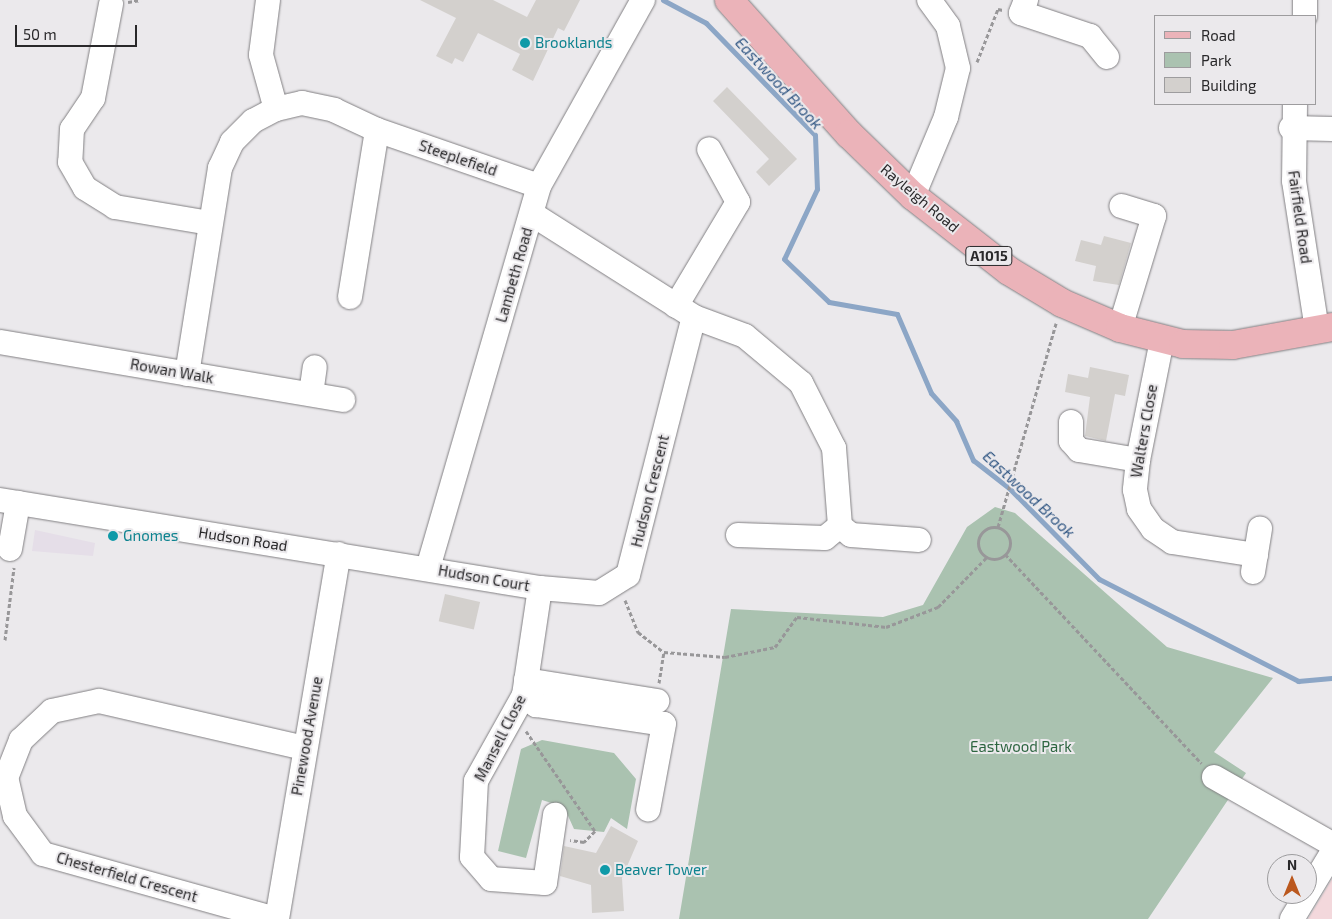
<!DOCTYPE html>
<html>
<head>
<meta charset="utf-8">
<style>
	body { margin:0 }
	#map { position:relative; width:1332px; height:919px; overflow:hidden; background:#ebe9ec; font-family:"Exo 2",sans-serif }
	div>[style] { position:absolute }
	.built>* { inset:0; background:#e5dee8 }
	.education>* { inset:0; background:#f3d8dc }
	.green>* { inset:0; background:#aac2b0 }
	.stream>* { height:5px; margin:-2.5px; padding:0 2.5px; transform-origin:2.5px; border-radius:2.5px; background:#8ca6c6 }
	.building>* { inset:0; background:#d3d0cd; transform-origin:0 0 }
	.path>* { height:3px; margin-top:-1.5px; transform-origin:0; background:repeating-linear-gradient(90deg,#989799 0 4px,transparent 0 6.5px) }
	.path>.ring { margin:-1.5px; padding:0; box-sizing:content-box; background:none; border:3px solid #989799; border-radius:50% }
	.roads { filter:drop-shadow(0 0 1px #828083) drop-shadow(0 0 1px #828083) }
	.minor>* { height:24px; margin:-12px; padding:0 12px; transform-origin:12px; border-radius:12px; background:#fff }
	.major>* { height:28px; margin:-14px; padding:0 14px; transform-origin:14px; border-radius:14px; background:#ebb3b9 }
	.dots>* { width:14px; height:14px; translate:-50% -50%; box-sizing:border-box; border:2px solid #ebe9ec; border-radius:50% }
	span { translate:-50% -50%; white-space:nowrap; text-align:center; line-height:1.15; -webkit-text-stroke:4px #ebe9ec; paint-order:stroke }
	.shield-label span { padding:1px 4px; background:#ebe9ec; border:1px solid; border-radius:4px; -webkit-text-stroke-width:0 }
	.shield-label { font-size:14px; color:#29282a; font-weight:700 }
	.culture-label { font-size:15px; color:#0d838f }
	.left { translate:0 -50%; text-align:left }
	.street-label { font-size:15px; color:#29282a }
	.park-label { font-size:15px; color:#2d6540 }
	.water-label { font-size:16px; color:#345985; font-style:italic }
	.legend { position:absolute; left:1154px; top:15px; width:162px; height:90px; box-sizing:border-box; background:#ebe9ec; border:1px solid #9d9c9e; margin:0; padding:6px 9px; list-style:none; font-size:15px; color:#29282a }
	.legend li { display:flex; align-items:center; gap:10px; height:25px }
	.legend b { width:25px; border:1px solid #9d9c9e }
	.north { position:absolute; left:1267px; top:854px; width:50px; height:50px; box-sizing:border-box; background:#ebe9ec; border:1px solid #9d9c9e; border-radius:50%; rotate:0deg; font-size:14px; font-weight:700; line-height:20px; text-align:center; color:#29282a }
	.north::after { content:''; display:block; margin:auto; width:18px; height:22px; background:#bb581e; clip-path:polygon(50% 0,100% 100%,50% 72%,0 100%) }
	.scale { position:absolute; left:15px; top:25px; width:122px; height:22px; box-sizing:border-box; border:2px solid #29282a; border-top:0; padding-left:6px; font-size:15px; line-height:18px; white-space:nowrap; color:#29282a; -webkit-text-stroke:4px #ebe9ec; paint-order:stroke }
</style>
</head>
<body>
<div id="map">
	<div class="built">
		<div style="clip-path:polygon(35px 530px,95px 543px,93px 556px,32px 551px)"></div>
	</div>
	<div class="education">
		<div style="clip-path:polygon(1332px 879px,1332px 919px,1308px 919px)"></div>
	</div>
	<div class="green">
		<div style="clip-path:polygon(995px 507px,1015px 513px,1167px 647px,1273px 678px,1214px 752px,1246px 773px,1148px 919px,679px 919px,731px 609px,883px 617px,923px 605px,967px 527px)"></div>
		<div style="clip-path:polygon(542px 740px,614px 753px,636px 779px,627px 829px,611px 818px,604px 832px,574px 829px,564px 807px,542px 800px,526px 858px,498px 851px,521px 749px)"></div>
	</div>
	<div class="stream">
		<div style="left:663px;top:0;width:49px;rotate:28.1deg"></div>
		<div style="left:706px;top:23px;width:156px;rotate:45.8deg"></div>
		<div style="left:815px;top:135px;width:54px;rotate:87.9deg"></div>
		<div style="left:817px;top:189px;width:77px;rotate:115.2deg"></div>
		<div style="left:784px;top:259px;width:62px;rotate:43.7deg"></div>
		<div style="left:829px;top:302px;width:69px;rotate:10deg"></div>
		<div style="left:897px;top:314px;width:86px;rotate:66.7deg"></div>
		<div style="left:931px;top:393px;width:38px;rotate:48deg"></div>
		<div style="left:956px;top:421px;width:43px;rotate:66.4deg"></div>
		<div style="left:973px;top:460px;width:46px;rotate:37.9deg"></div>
		<div style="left:1009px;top:488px;width:128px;rotate:45.3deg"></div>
		<div style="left:1099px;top:579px;width:224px;rotate:27.1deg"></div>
		<div style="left:1298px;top:681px;width:34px;rotate:-5deg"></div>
	</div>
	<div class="building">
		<div style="clip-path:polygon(420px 0,493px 0,527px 17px,536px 0,580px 0,564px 31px,558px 28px,533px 81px,512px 70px,520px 54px,478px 33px,463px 62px,455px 58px,452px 64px,436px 56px,456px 18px)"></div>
		<div style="clip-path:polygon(727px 87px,797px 159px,769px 186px,756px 172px,769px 159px,713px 101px)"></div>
		<div style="clip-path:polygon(1104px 236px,1131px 243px,1119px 285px,1093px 281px,1096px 266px,1075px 261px,1081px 240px,1101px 245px)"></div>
		<div style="clip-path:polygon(1090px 367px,1129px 375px,1125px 396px,1115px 394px,1106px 441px,1085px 436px,1090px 397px,1065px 392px,1068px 374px,1088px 378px)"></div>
		<div style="left:445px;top:594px;width:36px;height:28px;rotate:13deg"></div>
		<div style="clip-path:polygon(611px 826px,638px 841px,622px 878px,624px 911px,592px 913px,591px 885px,560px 876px,564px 846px,596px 853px)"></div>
	</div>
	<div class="path">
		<div style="left:128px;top:2px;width:13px;rotate:-9deg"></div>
		<div style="left:977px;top:62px;width:57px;rotate:-68.4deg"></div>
		<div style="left:998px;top:9px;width:5px;rotate:11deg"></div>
		<div style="left:998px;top:527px;width:212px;rotate:-74.1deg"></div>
		<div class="ring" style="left:978px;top:527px;width:29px;height:29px"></div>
		<div style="left:1005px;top:554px;width:287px;rotate:46.8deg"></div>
		<div style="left:625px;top:600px;width:35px;rotate:68deg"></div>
		<div style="left:638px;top:632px;width:33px;rotate:38deg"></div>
		<div style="left:664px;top:652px;width:61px;rotate:4.7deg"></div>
		<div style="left:725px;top:657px;width:51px;rotate:-11.3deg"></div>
		<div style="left:775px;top:647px;width:37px;rotate:-54deg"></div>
		<div style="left:797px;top:617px;width:90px;rotate:6.4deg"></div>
		<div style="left:886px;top:627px;width:56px;rotate:-21deg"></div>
		<div style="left:938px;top:607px;width:70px;rotate:-45.6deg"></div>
		<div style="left:5px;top:640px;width:73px;rotate:-82.9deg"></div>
		<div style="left:659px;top:683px;width:31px;rotate:-81deg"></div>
		<div style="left:526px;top:731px;width:121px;rotate:55.4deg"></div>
		<div style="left:595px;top:831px;width:16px;rotate:135deg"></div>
		<div style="left:584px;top:842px;width:14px;rotate:-172deg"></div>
	</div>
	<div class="roads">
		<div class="minor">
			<div style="left:268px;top:0;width:55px;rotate:97.3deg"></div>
			<div style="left:261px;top:55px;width:56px;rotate:74.5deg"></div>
			<div style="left:1026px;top:0;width:14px;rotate:111deg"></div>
			<div style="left:1021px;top:13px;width:73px;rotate:18.4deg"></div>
			<div style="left:1090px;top:36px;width:27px;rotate:51deg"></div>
			<div style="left:111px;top:4px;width:96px;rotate:100.8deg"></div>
			<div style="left:93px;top:98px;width:37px;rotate:124deg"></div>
			<div style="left:72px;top:129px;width:33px;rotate:93deg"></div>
			<div style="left:70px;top:162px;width:30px;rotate:60deg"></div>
			<div style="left:85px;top:188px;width:36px;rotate:32deg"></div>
			<div style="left:115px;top:207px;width:96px;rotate:9.6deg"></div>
			<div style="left:1305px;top:16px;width:16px;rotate:-90deg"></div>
			<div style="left:1295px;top:104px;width:77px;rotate:90.7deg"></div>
			<div style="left:1294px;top:181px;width:151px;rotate:81.2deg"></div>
			<div style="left:1291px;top:128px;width:41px;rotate:1.4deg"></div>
			<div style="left:913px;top:196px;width:86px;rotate:-67.3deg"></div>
			<div style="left:946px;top:117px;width:50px;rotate:-76.2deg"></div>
			<div style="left:958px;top:68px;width:43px;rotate:-103.4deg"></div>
			<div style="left:948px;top:26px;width:32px;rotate:-126deg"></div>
			<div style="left:532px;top:214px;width:192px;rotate:32.4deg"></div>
			<div style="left:694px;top:317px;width:54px;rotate:20.4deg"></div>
			<div style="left:745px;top:336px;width:73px;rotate:40deg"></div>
			<div style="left:801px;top:383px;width:73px;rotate:63.1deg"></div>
			<div style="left:834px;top:448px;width:78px;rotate:85.6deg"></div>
			<div style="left:350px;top:297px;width:169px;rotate:-80.8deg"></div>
			<div style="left:676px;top:306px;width:121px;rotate:-59.2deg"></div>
			<div style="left:738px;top:202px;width:60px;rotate:-118.7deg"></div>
			<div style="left:1120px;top:328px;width:117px;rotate:-73.1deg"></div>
			<div style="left:1154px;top:216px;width:34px;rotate:-163deg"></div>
			<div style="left:1162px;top:340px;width:122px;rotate:101.3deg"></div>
			<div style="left:1138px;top:460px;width:30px;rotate:96deg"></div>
			<div style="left:1135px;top:490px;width:19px;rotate:78deg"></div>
			<div style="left:1139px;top:509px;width:24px;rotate:55deg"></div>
			<div style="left:1153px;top:529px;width:23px;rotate:34deg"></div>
			<div style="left:1172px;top:542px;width:85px;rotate:8.8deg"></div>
			<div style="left:0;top:342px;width:348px;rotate:9.6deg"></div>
			<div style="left:187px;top:374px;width:209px;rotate:-80.9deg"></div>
			<div style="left:220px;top:168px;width:29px;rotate:-65deg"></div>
			<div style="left:232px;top:142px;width:30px;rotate:-45deg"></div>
			<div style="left:253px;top:121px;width:26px;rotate:-28deg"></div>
			<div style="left:276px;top:109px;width:27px;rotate:-13deg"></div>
			<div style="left:302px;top:103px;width:33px;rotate:12deg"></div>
			<div style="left:334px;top:110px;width:47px;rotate:24.9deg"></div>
			<div style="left:377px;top:130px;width:171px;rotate:19.1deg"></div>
			<div style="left:311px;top:394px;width:27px;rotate:-82deg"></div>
			<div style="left:1071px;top:422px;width:19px;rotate:90deg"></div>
			<div style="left:1071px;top:441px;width:12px;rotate:48deg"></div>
			<div style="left:1079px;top:450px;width:60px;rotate:9.6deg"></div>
			<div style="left:0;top:500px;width:547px;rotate:9.26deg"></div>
			<div style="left:540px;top:588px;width:59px;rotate:4.8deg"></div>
			<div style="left:599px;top:593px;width:34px;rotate:-32deg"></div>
			<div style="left:628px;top:575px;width:266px;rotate:-75.7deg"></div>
			<div style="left:840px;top:526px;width:14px;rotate:39deg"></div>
			<div style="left:851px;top:535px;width:68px;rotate:4.2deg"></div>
			<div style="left:738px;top:535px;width:87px;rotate:2deg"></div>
			<div style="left:825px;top:538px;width:19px;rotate:-39deg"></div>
			<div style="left:10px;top:549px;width:47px;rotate:-80.1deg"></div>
			<div style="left:428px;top:568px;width:398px;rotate:-73.8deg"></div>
			<div style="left:539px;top:186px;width:213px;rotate:-60.8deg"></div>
			<div style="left:1253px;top:572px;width:44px;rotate:-80.8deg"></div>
			<div style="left:540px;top:588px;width:108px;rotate:98.5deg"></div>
			<div style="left:524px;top:695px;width:98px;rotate:119.2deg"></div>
			<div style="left:476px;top:781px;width:76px;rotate:93deg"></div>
			<div style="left:472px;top:857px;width:29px;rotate:49deg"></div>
			<div style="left:491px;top:879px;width:54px;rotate:4.2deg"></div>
			<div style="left:545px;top:883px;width:69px;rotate:-81.6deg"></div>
			<div style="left:526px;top:680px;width:133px;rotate:9.1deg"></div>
			<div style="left:524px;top:695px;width:16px;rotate:40deg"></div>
			<div style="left:536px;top:705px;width:129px;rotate:8.4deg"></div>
			<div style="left:664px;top:724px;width:87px;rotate:100.5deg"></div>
			<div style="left:1214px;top:777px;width:136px;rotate:29.6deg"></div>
			<div style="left:276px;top:919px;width:242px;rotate:-164.4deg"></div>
			<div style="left:43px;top:854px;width:47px;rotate:-126.4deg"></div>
			<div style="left:15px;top:816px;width:39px;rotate:-103deg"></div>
			<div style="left:6px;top:778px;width:41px;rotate:-68.5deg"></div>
			<div style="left:21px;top:740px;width:42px;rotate:-43.1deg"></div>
			<div style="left:52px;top:711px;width:48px;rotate:-12deg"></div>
			<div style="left:99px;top:701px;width:211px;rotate:12.9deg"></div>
			<div style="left:277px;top:919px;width:370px;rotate:-80.4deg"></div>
			<div style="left:1292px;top:919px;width:77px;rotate:-58.8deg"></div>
		</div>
		<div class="major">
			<div style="left:729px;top:0;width:180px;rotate:48.2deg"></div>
			<div style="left:849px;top:134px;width:89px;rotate:44.1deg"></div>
			<div style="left:913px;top:196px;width:122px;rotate:38deg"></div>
			<div style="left:1009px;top:271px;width:62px;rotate:31.1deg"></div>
			<div style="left:1062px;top:303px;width:63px;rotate:23.3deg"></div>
			<div style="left:1120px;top:328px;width:65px;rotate:14.3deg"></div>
			<div style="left:1183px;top:344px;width:50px;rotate:1.1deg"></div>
			<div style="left:1233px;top:345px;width:101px;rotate:-10.3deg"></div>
		</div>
	</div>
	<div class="dots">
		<div style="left:525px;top:43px;background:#0f9aa8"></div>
		<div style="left:113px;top:536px;background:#0f9aa8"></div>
		<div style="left:605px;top:870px;background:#0f9aa8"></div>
	</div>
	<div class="shield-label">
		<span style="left:989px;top:256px">A1015</span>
	</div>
	<div class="culture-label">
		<span class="left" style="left:535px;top:43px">Brooklands</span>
		<span class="left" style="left:123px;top:536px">Gnomes</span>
		<span class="left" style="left:615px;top:870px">Beaver Tower</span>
	</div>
	<div class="street-label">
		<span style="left:458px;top:158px;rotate:19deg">Steeplefield</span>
		<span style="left:920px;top:198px;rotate:40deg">Rayleigh Road</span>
		<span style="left:1300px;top:217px;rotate:82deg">Fairfield Road</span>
		<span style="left:514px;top:275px;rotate:-74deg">Lambeth Road</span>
		<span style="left:172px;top:371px;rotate:10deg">Rowan Walk</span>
		<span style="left:1144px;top:431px;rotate:-80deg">Walters Close</span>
		<span style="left:650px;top:491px;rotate:-76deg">Hudson Crescent</span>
		<span style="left:243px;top:539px;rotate:9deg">Hudson Road</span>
		<span style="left:484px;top:578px;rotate:10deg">Hudson Court</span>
		<span style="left:307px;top:736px;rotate:-80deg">Pinewood Avenue</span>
		<span style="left:500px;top:738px;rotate:-63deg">Mansell Close</span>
		<span style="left:127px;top:877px;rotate:16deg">Chesterfield Crescent</span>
	</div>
	<div class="park-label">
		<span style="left:1021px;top:747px">Eastwood Park</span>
	</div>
	<div class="water-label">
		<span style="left:779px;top:83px;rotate:47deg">Eastwood Brook</span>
		<span style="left:1029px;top:494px;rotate:43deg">Eastwood Brook</span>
	</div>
	<ul class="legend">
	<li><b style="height:6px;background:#ebb3b9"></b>Road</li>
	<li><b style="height:14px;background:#aac2b0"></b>Park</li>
	<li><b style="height:14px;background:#d3d0cd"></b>Building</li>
	</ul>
	<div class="north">N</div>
	<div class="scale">50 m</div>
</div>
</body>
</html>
